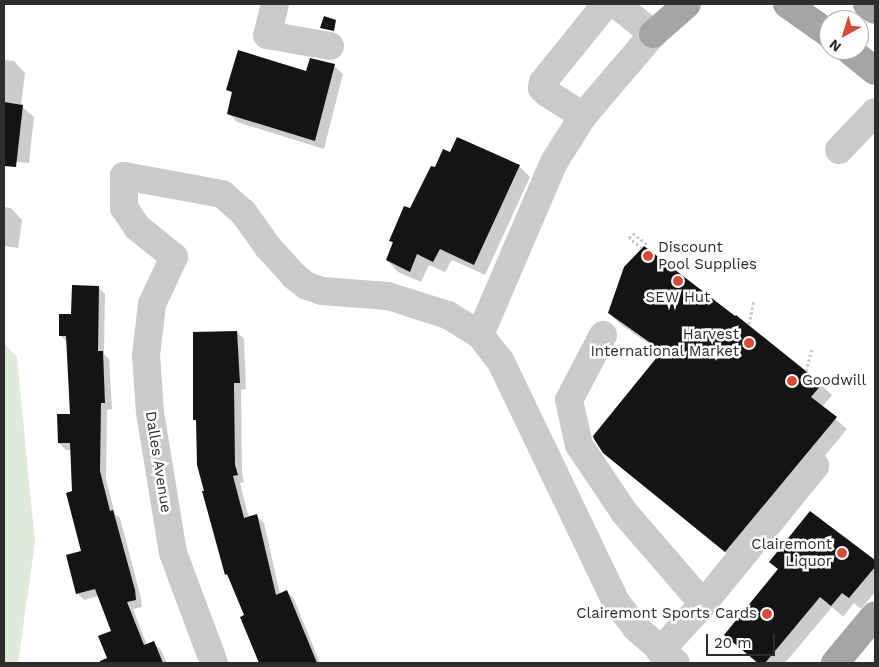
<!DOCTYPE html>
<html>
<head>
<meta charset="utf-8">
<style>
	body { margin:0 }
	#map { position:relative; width:879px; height:667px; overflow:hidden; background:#fff; font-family:"Work Sans",sans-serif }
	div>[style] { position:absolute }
	.green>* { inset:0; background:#e0eadb }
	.shadow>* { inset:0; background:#0003 }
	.building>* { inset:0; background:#141414 }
	.path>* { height:3px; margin-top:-1.5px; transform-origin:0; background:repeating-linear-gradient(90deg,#cacaca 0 2.5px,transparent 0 5px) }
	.minor>* { height:28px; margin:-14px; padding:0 14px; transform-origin:14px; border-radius:14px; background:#cacaca }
	.major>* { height:28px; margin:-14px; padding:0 14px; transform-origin:14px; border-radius:14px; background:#a5a5a5 }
	.dots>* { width:14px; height:14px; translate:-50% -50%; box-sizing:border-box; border:2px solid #fff; border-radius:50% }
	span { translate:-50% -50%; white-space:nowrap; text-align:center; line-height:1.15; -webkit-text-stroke:5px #fff; paint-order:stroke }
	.poi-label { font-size:15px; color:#2d2d2d }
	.left { translate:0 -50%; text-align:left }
	.right { translate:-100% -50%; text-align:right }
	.street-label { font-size:15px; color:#2d2d2d }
	.frame { position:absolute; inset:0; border:5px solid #2d2d2d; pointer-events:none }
	.north { position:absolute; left:819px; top:10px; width:50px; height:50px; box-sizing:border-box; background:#fff; border:1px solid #ababab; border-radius:50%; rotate:219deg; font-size:14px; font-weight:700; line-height:20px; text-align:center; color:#2d2d2d }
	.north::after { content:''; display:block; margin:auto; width:18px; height:22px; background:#da4a39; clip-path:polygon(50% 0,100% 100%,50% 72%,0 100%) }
	.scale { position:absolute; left:706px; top:634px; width:69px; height:22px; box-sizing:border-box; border:2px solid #2d2d2d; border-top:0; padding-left:6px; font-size:15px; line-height:18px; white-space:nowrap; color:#2d2d2d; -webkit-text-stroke:4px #fff; paint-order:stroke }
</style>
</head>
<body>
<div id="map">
	<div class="green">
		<div style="clip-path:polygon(4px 343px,17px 357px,35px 543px,18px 663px,4px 663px)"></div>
	</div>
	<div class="shadow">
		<div style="clip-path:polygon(4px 60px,14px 61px,25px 73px,21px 106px,34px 117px,29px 163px,4px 160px)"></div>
		<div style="clip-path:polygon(334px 66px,343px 74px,324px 149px,237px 122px,228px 113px,233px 94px,228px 89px)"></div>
		<div style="clip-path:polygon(519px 166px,530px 177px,485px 275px,452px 260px,445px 272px,429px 265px,421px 282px,398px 272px,387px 260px,393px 244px,390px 240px,411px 210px)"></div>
		<div style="clip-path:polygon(4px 207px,11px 208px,22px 220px,18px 248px,4px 246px)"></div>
		<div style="clip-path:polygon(98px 287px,105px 294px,104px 354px,109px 359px,112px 409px,107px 410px,106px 479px,115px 514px,120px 518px,141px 598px,142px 607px,133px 609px,147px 645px,154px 643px,161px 650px,167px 663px,110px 663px,100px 637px,112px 632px,99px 596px,84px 600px,77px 593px,82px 552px,73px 492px,72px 450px,66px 450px,59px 443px,71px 415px,68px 343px,60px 335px,72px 316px)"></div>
		<div style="clip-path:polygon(609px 313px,821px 385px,832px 395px,822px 407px,847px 429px,737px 562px,604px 452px,662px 353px,620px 324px)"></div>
		<div style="clip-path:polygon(237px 332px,244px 339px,246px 389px,241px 390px,242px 473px,244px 482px,240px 483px,249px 518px,257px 516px,264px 523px,280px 594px,287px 592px,294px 599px,320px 663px,260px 663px,242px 617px,245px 616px,231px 579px,226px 574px,205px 492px,197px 422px,194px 419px)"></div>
		<div style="clip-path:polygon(810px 513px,875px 561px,875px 592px,861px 609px,854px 603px,843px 617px,832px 607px,785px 663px,757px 663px,726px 635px,779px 571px,771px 562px)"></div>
	</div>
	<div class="building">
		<div style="clip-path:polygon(324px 16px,336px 20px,334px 31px,320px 28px)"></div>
		<div style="clip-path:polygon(238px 50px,306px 71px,310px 58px,335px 64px,315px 141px,227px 114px,232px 92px,226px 90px)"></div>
		<div style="clip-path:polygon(4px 102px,23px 105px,16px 167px,4px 166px)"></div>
		<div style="clip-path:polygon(457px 137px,520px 165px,474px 265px,440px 249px,433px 262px,417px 254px,410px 272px,386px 260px,393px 242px,389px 241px,404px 206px,410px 208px,431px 166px,435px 167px,443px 149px,450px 152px)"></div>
		<div style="clip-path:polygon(644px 246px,735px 316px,736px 315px,822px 384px,811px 397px,837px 417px,725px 552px,603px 453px,594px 439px,593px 436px,662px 351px,608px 313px,624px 267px)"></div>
		<div style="clip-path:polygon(72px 285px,99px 286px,98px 351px,103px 351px,105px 403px,101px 403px,100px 471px,110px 511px,113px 510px,135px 590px,136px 600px,127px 602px,144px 645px,154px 641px,163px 663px,100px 663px,100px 661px,107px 658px,98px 636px,111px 631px,95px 589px,76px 594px,66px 555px,81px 551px,66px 493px,72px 491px,70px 443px,58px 443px,57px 414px,70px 414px,66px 336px,59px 336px,59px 314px,71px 314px)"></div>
		<div style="clip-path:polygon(237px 331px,240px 383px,234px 383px,235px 465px,238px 475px,233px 476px,244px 518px,257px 514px,276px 595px,287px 590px,317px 663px,259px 663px,240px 617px,244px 615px,227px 574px,225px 575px,202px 491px,204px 491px,197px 465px,196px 420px,193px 420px,193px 332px)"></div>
		<div style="clip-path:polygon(810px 511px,875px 560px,875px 567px,849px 598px,842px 593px,831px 606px,820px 597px,765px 663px,758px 663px,724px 635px,778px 569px,769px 562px)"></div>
	</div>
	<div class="path">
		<div style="left:642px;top:248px;width:16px;rotate:-142deg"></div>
		<div style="left:629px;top:238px;width:6px;rotate:-51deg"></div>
		<div style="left:633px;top:233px;width:18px;rotate:38deg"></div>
		<div style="left:749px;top:324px;width:25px;rotate:-78deg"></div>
		<div style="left:806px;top:371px;width:24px;rotate:-75deg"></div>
	</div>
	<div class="minor">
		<div style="left:275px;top:4px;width:32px;rotate:104deg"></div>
		<div style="left:267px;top:35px;width:64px;rotate:9.9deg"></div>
		<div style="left:616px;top:4px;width:48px;rotate:39deg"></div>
		<div style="left:653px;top:34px;width:108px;rotate:130.5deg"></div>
		<div style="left:583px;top:116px;width:54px;rotate:122.2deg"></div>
		<div style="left:554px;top:162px;width:188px;rotate:113.2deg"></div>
		<div style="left:480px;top:335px;width:34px;rotate:52deg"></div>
		<div style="left:501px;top:362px;width:266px;rotate:64.4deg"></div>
		<div style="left:616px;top:602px;width:33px;rotate:52deg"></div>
		<div style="left:636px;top:628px;width:53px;rotate:41.2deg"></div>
		<div style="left:583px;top:116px;width:43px;rotate:-147.4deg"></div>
		<div style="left:547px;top:93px;width:7px;rotate:-135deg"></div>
		<div style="left:542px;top:88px;width:6px;rotate:-81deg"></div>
		<div style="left:543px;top:82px;width:100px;rotate:-51.1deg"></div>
		<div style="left:839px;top:150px;width:52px;rotate:-46.5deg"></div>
		<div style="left:603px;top:335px;width:73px;rotate:117.6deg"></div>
		<div style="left:569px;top:400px;width:46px;rotate:77.5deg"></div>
		<div style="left:579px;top:445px;width:81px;rotate:56.1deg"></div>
		<div style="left:624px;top:512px;width:121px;rotate:49.3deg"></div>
		<div style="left:660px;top:651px;width:64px;rotate:-47.5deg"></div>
		<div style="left:703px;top:604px;width:178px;rotate:-50.9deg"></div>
		<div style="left:214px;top:663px;width:117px;rotate:-110.4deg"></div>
		<div style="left:173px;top:553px;width:142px;rotate:-99.3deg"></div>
		<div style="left:150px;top:413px;width:58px;rotate:-93.9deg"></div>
		<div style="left:146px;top:355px;width:51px;rotate:-83.3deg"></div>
		<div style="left:152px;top:304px;width:52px;rotate:-64.9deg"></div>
		<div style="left:174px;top:257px;width:48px;rotate:-141deg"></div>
		<div style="left:137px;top:227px;width:23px;rotate:-124deg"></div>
		<div style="left:124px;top:208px;width:32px;rotate:-90deg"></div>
		<div style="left:124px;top:176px;width:100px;rotate:10.4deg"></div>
		<div style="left:222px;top:194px;width:28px;rotate:41deg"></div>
		<div style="left:243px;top:212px;width:43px;rotate:54.5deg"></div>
		<div style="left:268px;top:247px;width:39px;rotate:48deg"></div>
		<div style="left:294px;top:276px;width:16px;rotate:38deg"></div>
		<div style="left:307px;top:286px;width:16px;rotate:18deg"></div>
		<div style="left:322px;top:291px;width:66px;rotate:4.3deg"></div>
		<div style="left:388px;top:296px;width:63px;rotate:17.6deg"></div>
		<div style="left:448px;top:315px;width:38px;rotate:32deg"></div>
	</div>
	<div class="major">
		<div style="left:787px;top:4px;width:52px;rotate:35.5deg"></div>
		<div style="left:867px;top:4px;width:10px;rotate:37deg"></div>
		<div style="left:653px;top:34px;width:45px;rotate:-41.4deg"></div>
		<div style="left:849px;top:50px;width:33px;rotate:39deg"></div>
		<div style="left:835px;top:663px;width:62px;rotate:-50.2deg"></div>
	</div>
	<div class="dots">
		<div style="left:648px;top:256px;background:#da4a39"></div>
		<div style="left:678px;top:281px;background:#da4a39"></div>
		<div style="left:749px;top:343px;background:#da4a39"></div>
		<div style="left:792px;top:381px;background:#da4a39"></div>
		<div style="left:842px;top:553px;background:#da4a39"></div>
		<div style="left:767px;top:614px;background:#da4a39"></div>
	</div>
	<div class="poi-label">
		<span class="left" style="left:658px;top:256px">Discount<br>Pool Supplies</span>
		<span style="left:678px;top:298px">SEW Hut</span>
		<span class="right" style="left:739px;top:343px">Harvest<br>International Market</span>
		<span class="left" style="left:802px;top:381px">Goodwill</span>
		<span class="right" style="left:832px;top:553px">Clairemont<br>Liquor</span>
		<span class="right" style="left:757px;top:614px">Clairemont Sports Cards</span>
	</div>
	<div class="street-label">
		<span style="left:158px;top:462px;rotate:81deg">Dalles Avenue</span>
	</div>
	<div class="frame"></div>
	<div class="north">N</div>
	<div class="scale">20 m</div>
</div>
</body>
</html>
